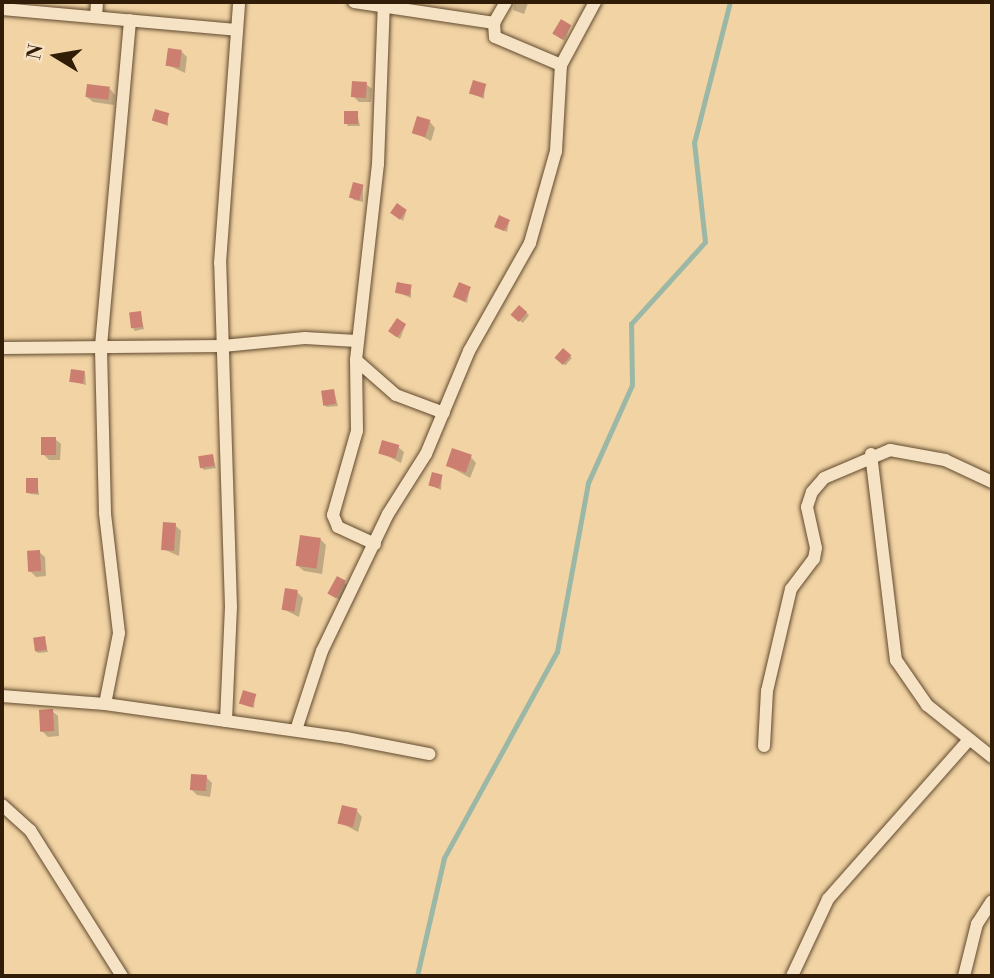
<!DOCTYPE html>
<html>
<head>
<meta charset="utf-8">
<style>
	body { margin:0 }
	#map { position:relative; width:994px; height:978px; overflow:hidden; background:#f1d3a4; font-family:"Libre Bodoni",serif }
	div>[style] { position:absolute }
	.shadow>* { inset:0; background:#0003; transform-origin:0 0 }
	.stream>* { height:4.5px; margin:-2.25px; padding:0 2.25px; transform-origin:2.25px; border-radius:2.25px; background:#9bb8a6 }
	.building>* { inset:0; background:#cc7f71; transform-origin:0 0 }
	.roads { filter:drop-shadow(0 0 2px #614a2e) drop-shadow(0 0 2px #614a2e) }
	.minor>* { height:12px; margin:-6px; padding:0 6px; transform-origin:6px; border-radius:6px; background:#f6e2c4 }
	span { translate:-50% -50%; white-space:nowrap; text-align:center; line-height:1.15; -webkit-text-stroke:5px #f6e2c4; paint-order:stroke }
	.frame { position:absolute; inset:0; border:4px solid #311d07; pointer-events:none }
	.north { position:absolute; left:21px; top:21px; width:70px; height:70px; -webkit-text-stroke:5px #f6e2c4; paint-order:stroke; rotate:281deg; font-size:19px; font-weight:700; line-height:28px; text-align:center; color:#311d07 }
	.north::after { content:''; display:block; margin:auto; width:24px; height:32px; background:#311d07; clip-path:polygon(50% 0,100% 100%,50% 72%,0 100%) }
</style>
</head>
<body>
<div id="map">
	<div class="shadow">
		<div style="clip-path:polygon(515px 2px,528px 3px,524px 14px,513px 10px)"></div>
		<div style="clip-path:polygon(570px 27px,565px 41px,557px 36px)"></div>
		<div style="clip-path:polygon(182px 52px,187px 57px,185px 73px,168px 65px)"></div>
		<div style="clip-path:polygon(366px 84px,372px 89px,371px 102px,359px 102px,353px 96px)"></div>
		<div style="clip-path:polygon(485px 85px,484px 99px,472px 93px)"></div>
		<div style="clip-path:polygon(110px 89px,115px 95px,114px 105px,93px 102px,87px 97px)"></div>
		<div style="clip-path:polygon(357px 113px,360px 126px,348px 126px,346px 123px)"></div>
		<div style="clip-path:polygon(168px 114px,168px 126px,154px 120px)"></div>
		<div style="clip-path:polygon(430px 122px,435px 128px,431px 141px,414px 132px)"></div>
		<div style="clip-path:polygon(363px 186px,363px 202px,354px 200px,352px 198px)"></div>
		<div style="clip-path:polygon(406px 212px,403px 221px,395px 215px)"></div>
		<div style="clip-path:polygon(509px 222px,507px 232px,498px 228px)"></div>
		<div style="clip-path:polygon(411px 286px,411px 298px,397px 292px)"></div>
		<div style="clip-path:polygon(470px 288px,467px 303px,455px 297px)"></div>
		<div style="left:519px;top:307px;width:13px;height:10px;rotate:39deg"></div>
		<div style="clip-path:polygon(140px 313px,144px 329px,135px 331px,133px 328px)"></div>
		<div style="clip-path:polygon(405px 326px,400px 339px,392px 333px)"></div>
		<div style="left:563px;top:350px;width:12px;height:10px;rotate:42deg"></div>
		<div style="clip-path:polygon(85px 373px,86px 385px,72px 381px)"></div>
		<div style="clip-path:polygon(334px 391px,338px 406px,327px 407px,324px 405px)"></div>
		<div style="clip-path:polygon(55px 439px,61px 444px,60px 460px,49px 460px,43px 454px)"></div>
		<div style="clip-path:polygon(398px 447px,404px 452px,401px 463px,380px 452px)"></div>
		<div style="clip-path:polygon(212px 456px,216px 468px,204px 470px,202px 468px)"></div>
		<div style="clip-path:polygon(471px 457px,476px 463px,470px 478px,447px 465px)"></div>
		<div style="clip-path:polygon(442px 477px,441px 490px,430px 485px)"></div>
		<div style="clip-path:polygon(37px 480px,39px 495px,30px 494px,27px 492px)"></div>
		<div style="clip-path:polygon(175px 525px,181px 531px,179px 556px,163px 549px)"></div>
		<div style="clip-path:polygon(320px 539px,326px 545px,322px 574px,304px 571px,298px 566px)"></div>
		<div style="clip-path:polygon(39px 552px,45px 557px,46px 576px,36px 577px,30px 571px)"></div>
		<div style="clip-path:polygon(345px 583px,351px 588px,343px 603px,329px 592px)"></div>
		<div style="clip-path:polygon(297px 592px,303px 598px,299px 617px,283px 609px)"></div>
		<div style="clip-path:polygon(44px 638px,48px 652px,38px 653px,36px 651px)"></div>
		<div style="clip-path:polygon(255px 696px,254px 708px,241px 702px)"></div>
		<div style="clip-path:polygon(52px 711px,58px 716px,59px 736px,48px 737px,42px 731px)"></div>
		<div style="clip-path:polygon(206px 777px,212px 783px,210px 797px,197px 795px,192px 790px)"></div>
		<div style="clip-path:polygon(357px 811px,362px 817px,358px 832px,339px 822px)"></div>
	</div>
	<div class="stream">
		<div style="left:417px;top:976px;width:121px;rotate:-77.1deg"></div>
		<div style="left:444px;top:858px;width:235px;rotate:-61.3deg"></div>
		<div style="left:557px;top:652px;width:172px;rotate:-79.6deg"></div>
		<div style="left:588px;top:483px;width:107px;rotate:-65.8deg"></div>
		<div style="left:632px;top:385px;width:61px;rotate:-90.9deg"></div>
		<div style="left:631px;top:324px;width:110px;rotate:-47.9deg"></div>
		<div style="left:705px;top:242px;width:100px;rotate:-96.3deg"></div>
		<div style="left:694px;top:143px;width:146px;rotate:-75.7deg"></div>
	</div>
	<div class="building">
		<div style="left:561px;top:19px;width:12px;height:17px;rotate:31deg"></div>
		<div style="left:168px;top:48px;width:14px;height:18px;rotate:8deg"></div>
		<div style="left:473px;top:80px;width:14px;height:14px;rotate:17deg"></div>
		<div style="left:352px;top:81px;width:15px;height:16px;rotate:4deg"></div>
		<div style="left:87px;top:84px;width:23px;height:13px;rotate:7deg"></div>
		<div style="left:155px;top:109px;width:15px;height:12px;rotate:16deg"></div>
		<div style="left:344px;top:111px;width:14px;height:13px"></div>
		<div style="left:417px;top:116px;width:14px;height:18px;rotate:17deg"></div>
		<div style="left:353px;top:182px;width:11px;height:16px;rotate:15deg"></div>
		<div style="left:397px;top:203px;width:12px;height:12px;rotate:35deg"></div>
		<div style="clip-path:polygon(499px 215px,510px 220px,504px 231px,494px 227px)"></div>
		<div style="left:397px;top:282px;width:15px;height:11px;rotate:11deg"></div>
		<div style="left:459px;top:282px;width:13px;height:16px;rotate:23deg"></div>
		<div style="left:519px;top:305px;width:11px;height:13px;rotate:41deg"></div>
		<div style="left:141px;top:311px;width:16px;height:12px;rotate:83deg"></div>
		<div style="left:397px;top:318px;width:11px;height:16px;rotate:34deg"></div>
		<div style="left:563px;top:348px;width:11px;height:13px;rotate:41deg"></div>
		<div style="left:71px;top:369px;width:14px;height:13px;rotate:8deg"></div>
		<div style="left:334px;top:389px;width:15px;height:13px;rotate:82deg"></div>
		<div style="left:41px;top:437px;width:15px;height:18px"></div>
		<div style="left:382px;top:440px;width:18px;height:14px;rotate:16deg"></div>
		<div style="left:452px;top:448px;width:21px;height:19px;rotate:19deg"></div>
		<div style="left:213px;top:454px;width:12px;height:15px;rotate:81deg"></div>
		<div style="left:432px;top:472px;width:11px;height:14px;rotate:15deg"></div>
		<div style="left:26px;top:478px;width:12px;height:15px"></div>
		<div style="left:163px;top:522px;width:13px;height:28px;rotate:4deg"></div>
		<div style="left:300px;top:535px;width:21px;height:31px;rotate:8deg"></div>
		<div style="left:40px;top:550px;width:21px;height:13px;rotate:87deg"></div>
		<div style="left:337px;top:576px;width:10px;height:20px;rotate:29deg"></div>
		<div style="left:285px;top:588px;width:13px;height:22px;rotate:9deg"></div>
		<div style="left:45px;top:636px;width:14px;height:12px;rotate:82deg"></div>
		<div style="left:243px;top:690px;width:14px;height:14px;rotate:17deg"></div>
		<div style="left:53px;top:709px;width:22px;height:14px;rotate:87deg"></div>
		<div style="left:191px;top:774px;width:16px;height:16px;rotate:4deg"></div>
		<div style="left:342px;top:805px;width:16px;height:19px;rotate:14deg"></div>
	</div>
	<div class="roads">
		<div class="minor">
			<div style="left:354px;top:2px;width:142px;rotate:8.5deg"></div>
			<div style="left:506px;top:2px;width:24px;rotate:120deg"></div>
			<div style="left:494px;top:23px;width:14px;rotate:86deg"></div>
			<div style="left:495px;top:37px;width:72px;rotate:23deg"></div>
			<div style="left:2px;top:9px;width:235px;rotate:5.1deg"></div>
			<div style="left:96px;top:17px;width:15px;rotate:-86deg"></div>
			<div style="left:2px;top:348px;width:221px;rotate:-0.5deg"></div>
			<div style="left:223px;top:346px;width:82px;rotate:-5.6deg"></div>
			<div style="left:305px;top:338px;width:52px;rotate:3.3deg"></div>
			<div style="left:356px;top:360px;width:53px;rotate:41.2deg"></div>
			<div style="left:396px;top:395px;width:51px;rotate:20.6deg"></div>
			<div style="left:871px;top:454px;width:208px;rotate:83.1deg"></div>
			<div style="left:896px;top:660px;width:55px;rotate:55.4deg"></div>
			<div style="left:927px;top:705px;width:83px;rotate:38.7deg"></div>
			<div style="left:375px;top:544px;width:41px;rotate:-155.3deg"></div>
			<div style="left:338px;top:527px;width:13px;rotate:-113deg"></div>
			<div style="left:333px;top:515px;width:87px;rotate:-74.1deg"></div>
			<div style="left:357px;top:431px;width:71px;rotate:-90.8deg"></div>
			<div style="left:356px;top:360px;width:197px;rotate:-83.6deg"></div>
			<div style="left:378px;top:164px;width:162px;rotate:-87.9deg"></div>
			<div style="left:2px;top:696px;width:103px;rotate:4.4deg"></div>
			<div style="left:105px;top:704px;width:243px;rotate:8deg"></div>
			<div style="left:346px;top:738px;width:85px;rotate:10.9deg"></div>
			<div style="left:105px;top:704px;width:72px;rotate:-78.8deg"></div>
			<div style="left:119px;top:633px;width:121px;rotate:-96.7deg"></div>
			<div style="left:105px;top:513px;width:167px;rotate:-91.4deg"></div>
			<div style="left:101px;top:346px;width:327px;rotate:-84.9deg"></div>
			<div style="left:226px;top:721px;width:114px;rotate:-87.5deg"></div>
			<div style="left:231px;top:607px;width:344px;rotate:-91.8deg"></div>
			<div style="left:220px;top:263px;width:262px;rotate:-85.8deg"></div>
			<div style="left:296px;top:730px;width:83px;rotate:-71.8deg"></div>
			<div style="left:322px;top:651px;width:152px;rotate:-64.3deg"></div>
			<div style="left:388px;top:514px;width:71px;rotate:-57.7deg"></div>
			<div style="left:426px;top:454px;width:112px;rotate:-67.3deg"></div>
			<div style="left:469px;top:351px;width:124px;rotate:-60.5deg"></div>
			<div style="left:530px;top:243px;width:96px;rotate:-74.2deg"></div>
			<div style="left:556px;top:151px;width:86px;rotate:-86.7deg"></div>
			<div style="left:561px;top:65px;width:72px;rotate:-61.6deg"></div>
			<div style="left:764px;top:746px;width:55px;rotate:-86.9deg"></div>
			<div style="left:767px;top:691px;width:105px;rotate:-76.8deg"></div>
			<div style="left:791px;top:589px;width:38px;rotate:-53deg"></div>
			<div style="left:814px;top:559px;width:11px;rotate:-80deg"></div>
			<div style="left:816px;top:548px;width:42px;rotate:-102.4deg"></div>
			<div style="left:807px;top:507px;width:16px;rotate:-72deg"></div>
			<div style="left:812px;top:492px;width:18px;rotate:-49deg"></div>
			<div style="left:824px;top:478px;width:72px;rotate:-23deg"></div>
			<div style="left:890px;top:450px;width:56px;rotate:10.3deg"></div>
			<div style="left:945px;top:460px;width:52px;rotate:25.1deg"></div>
			<div style="left:2px;top:805px;width:38px;rotate:42deg"></div>
			<div style="left:30px;top:830px;width:173px;rotate:57.8deg"></div>
			<div style="left:792px;top:976px;width:85px;rotate:-64.9deg"></div>
			<div style="left:828px;top:899px;width:210px;rotate:-48.5deg"></div>
			<div style="left:964px;top:976px;width:54px;rotate:-76deg"></div>
			<div style="left:977px;top:924px;width:27px;rotate:-57deg"></div>
		</div>
	</div>
	<div class="frame"></div>
	<div class="north">N</div>
</div>
</body>
</html>
